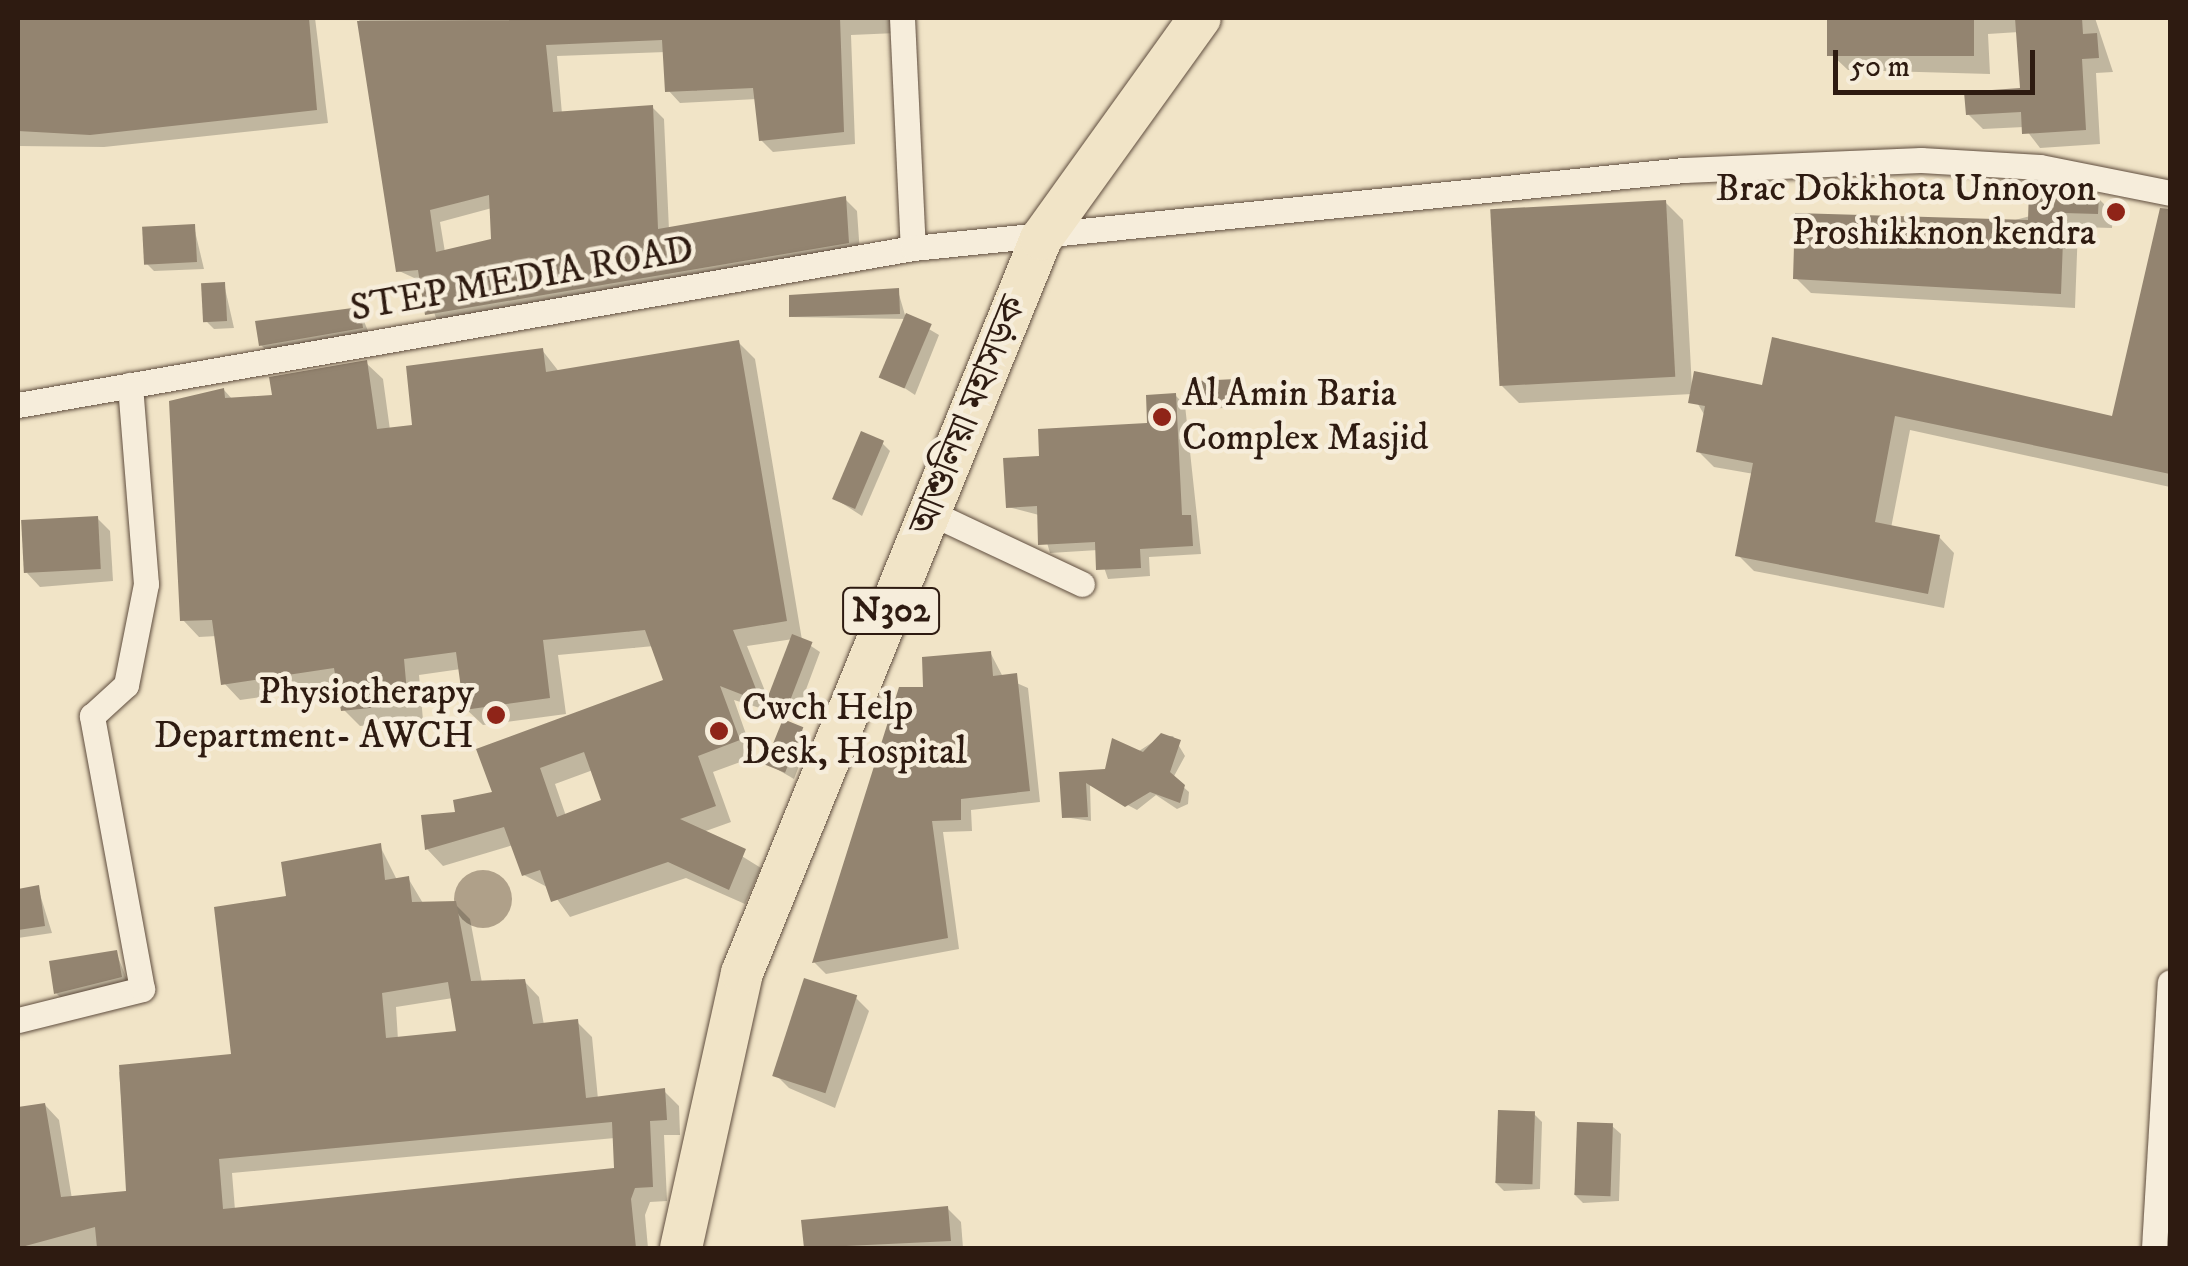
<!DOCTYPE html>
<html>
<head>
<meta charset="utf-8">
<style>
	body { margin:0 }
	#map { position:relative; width:2188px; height:1266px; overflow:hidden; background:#f1e4c7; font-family:"IM FELL DW Pica","Noto Serif Bengali",serif }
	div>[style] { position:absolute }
	.water>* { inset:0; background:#afa089 }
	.round { border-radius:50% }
	.shadow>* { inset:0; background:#0003 }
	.building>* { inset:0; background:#938470; transform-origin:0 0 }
	.roads { filter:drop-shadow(0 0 2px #5f4d3e) drop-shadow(0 0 2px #5f4d3e) }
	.minor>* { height:25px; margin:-12.5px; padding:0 12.5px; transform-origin:12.5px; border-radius:12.5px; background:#f6eddb }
	.trunk>* { height:42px; margin:-21px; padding:0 21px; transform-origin:21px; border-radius:21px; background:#f1e4c7 }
	.dots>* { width:28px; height:28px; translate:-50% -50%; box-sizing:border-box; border:5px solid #f6eddb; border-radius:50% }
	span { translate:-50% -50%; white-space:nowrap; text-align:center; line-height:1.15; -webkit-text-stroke:9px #f6eddb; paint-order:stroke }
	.shield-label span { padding:2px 8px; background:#f6eddb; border:2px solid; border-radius:8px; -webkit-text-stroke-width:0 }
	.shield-label { font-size:35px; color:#2e1b11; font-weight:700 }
	.poi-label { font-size:38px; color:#2e1b11 }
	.right { translate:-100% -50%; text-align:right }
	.left { translate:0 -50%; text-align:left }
	.street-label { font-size:38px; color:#2e1b11 }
	.frame { position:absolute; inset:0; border:20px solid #2e1b11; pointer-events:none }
	.scale { position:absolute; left:1833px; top:50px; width:202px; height:45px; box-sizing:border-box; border:5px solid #2e1b11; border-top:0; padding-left:12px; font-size:30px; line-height:35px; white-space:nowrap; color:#2e1b11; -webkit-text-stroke:8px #f6eddb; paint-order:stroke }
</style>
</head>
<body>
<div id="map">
	<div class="water">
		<div class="round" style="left:454px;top:870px;width:58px;height:58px"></div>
	</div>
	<div class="shadow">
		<div style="clip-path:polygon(18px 18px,315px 18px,328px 123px,104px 147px,18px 146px)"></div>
		<div style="clip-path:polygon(evenodd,359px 18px,898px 18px,897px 33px,851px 35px,855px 144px,773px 152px,761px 140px,757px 99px,680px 103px,668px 90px,666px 52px,557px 56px,562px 114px,652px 107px,664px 119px,669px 230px,845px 199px,857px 211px,860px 254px,439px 326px,423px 282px,399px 271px,359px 18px,492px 208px,493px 241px,445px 252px,440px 222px,492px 208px)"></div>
		<div style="clip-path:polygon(1827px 18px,2095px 18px,2113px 72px,2096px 73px,2100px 144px,2040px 148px,2024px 127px,1983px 129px,1968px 114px,2022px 91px,2019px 32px,1988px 34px,1990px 74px,1848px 70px,1832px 55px)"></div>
		<div style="clip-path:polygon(2098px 198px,2113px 213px,2112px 228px,2078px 227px,2075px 308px,1811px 293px,1796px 278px)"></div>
		<div style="clip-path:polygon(1665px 202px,1683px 220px,1692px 388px,2114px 419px,2158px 227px,2170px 230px,2170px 487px,1910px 430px,1891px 528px,1939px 537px,1954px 553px,1944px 608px,1754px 571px,1738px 555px,1754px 474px,1714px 467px,1698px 451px,1705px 416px,1692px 394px,1519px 403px,1502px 386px)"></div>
		<div style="clip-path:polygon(194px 227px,204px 269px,154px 271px,146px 263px)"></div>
		<div style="clip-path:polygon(224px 284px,234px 328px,214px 329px,206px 321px)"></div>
		<div style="clip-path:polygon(898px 291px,905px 315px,939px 335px,915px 395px,885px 375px,907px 319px,792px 317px,791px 297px)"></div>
		<div style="clip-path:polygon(359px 309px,370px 336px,269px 353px,261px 345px)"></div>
		<div style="clip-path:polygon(evenodd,738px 342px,755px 359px,802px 640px,820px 652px,795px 719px,734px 700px,754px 757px,713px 772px,731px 822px,703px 832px,761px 868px,745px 904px,686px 878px,570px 917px,549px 888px,524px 875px,513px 845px,443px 866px,427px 849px,458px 814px,666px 682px,654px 646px,558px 655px,566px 714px,483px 725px,466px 709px,461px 669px,419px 675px,423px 720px,360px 726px,343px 709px,340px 686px,240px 700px,224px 683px,217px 636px,199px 637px,183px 620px,224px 390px,233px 400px,275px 398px,366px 363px,383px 379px,390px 430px,415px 427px,542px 350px,560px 373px,738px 342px,793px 639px,769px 701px,747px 646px,793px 639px,738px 342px,593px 770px,604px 802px,566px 816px,555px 784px,593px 770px)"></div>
		<div style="clip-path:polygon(1235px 381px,1244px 407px,1203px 409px,1194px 401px)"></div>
		<div style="clip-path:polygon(1175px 395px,1185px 405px,1201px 554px,1149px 557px,1150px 576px,1108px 579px,1098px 550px,1050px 553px,1039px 515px,1008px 507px,1042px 458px,1150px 426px)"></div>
		<div style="clip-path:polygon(882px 443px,890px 451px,862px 516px,834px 498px)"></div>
		<div style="clip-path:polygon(97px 518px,110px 531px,113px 581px,40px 587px,27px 573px)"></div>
		<div style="clip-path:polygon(991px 654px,1003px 677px,1028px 688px,1040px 802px,971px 810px,972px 831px,943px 832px,959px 949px,826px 974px,814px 962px,926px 689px)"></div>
		<div style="clip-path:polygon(801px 729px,810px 737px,794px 779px,768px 764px)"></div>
		<div style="clip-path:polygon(1162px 736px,1173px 736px,1185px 756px,1173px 778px,1189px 792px,1188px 804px,1177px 809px,1156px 795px,1137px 810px,1090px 785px,1091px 821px,1064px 817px,1062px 775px,1107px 772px)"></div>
		<div style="clip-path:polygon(evenodd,380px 846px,397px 880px,408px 878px,424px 905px,455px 904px,470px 919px,482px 983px,524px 981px,539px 997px,544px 1025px,577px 1022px,592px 1037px,598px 1099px,664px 1091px,679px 1106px,680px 1135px,664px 1135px,667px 1201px,650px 1202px,645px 1215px,648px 1248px,18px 1248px,18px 1110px,45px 1105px,59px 1120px,72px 1199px,129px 1193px,119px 1072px,234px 1056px,289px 898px,380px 846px,453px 998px,458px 1034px,398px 1040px,396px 1007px,453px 998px,380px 846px,615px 1138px,617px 1170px,235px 1210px,232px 1173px,615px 1138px)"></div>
		<div style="clip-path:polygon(38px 888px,52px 933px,18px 938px,18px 891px)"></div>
		<div style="clip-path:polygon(116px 952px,129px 985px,64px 1001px,56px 993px)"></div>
		<div style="clip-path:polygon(856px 998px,869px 1011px,835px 1108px,789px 1088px,776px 1075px)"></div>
		<div style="clip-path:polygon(1534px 1114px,1542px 1122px,1540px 1189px,1504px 1191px,1495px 1182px)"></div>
		<div style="clip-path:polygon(1612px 1126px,1621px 1134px,1619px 1201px,1583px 1203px,1574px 1194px)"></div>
		<div style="clip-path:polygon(948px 1209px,961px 1222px,963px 1248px,807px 1248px,804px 1222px)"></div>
	</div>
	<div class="building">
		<div style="clip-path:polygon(18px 18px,309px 18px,317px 110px,90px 135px,18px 131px)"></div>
		<div style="clip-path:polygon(evenodd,840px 18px,844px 132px,759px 141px,753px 88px,665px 92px,662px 40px,546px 45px,553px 112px,653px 105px,658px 229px,846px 196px,849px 243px,425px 315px,418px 270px,396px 272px,357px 21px,840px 18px,489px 195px,491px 239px,436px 252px,430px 210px,489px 195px)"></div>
		<div style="left:1827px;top:18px;width:147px;height:38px"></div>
		<div style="clip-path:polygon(2015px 18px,2082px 18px,2083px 34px,2097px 33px,2099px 58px,2082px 59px,2086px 130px,2022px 134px,2021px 112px,1966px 115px,1964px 92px,2020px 88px)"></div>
		<div style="clip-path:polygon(2029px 189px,2099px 195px,2098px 214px,2064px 213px,2061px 294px,1793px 279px,1795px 213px,2028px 220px)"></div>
		<div style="left:1666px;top:200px;width:177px;height:176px;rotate:87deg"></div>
		<div style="clip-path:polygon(2160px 208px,2170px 209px,2170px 474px,1895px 416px,1875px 522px,1940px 535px,1928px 594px,1735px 556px,1753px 463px,1696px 452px,1705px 406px,1688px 403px,1694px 371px,1762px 385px,1772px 337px,2112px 416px)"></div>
		<div style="left:195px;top:224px;width:38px;height:53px;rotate:87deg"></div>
		<div style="left:225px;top:282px;width:39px;height:24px;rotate:87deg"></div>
		<div style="clip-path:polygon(899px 288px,900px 314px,789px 317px,789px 295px)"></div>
		<div style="clip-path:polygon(360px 307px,363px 328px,259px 346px,255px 321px)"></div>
		<div style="left:906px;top:313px;width:28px;height:70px;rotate:23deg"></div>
		<div style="clip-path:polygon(evenodd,739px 340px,787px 621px,733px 630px,761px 702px,720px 686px,740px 740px,698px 756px,716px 806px,680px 819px,746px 849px,729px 890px,668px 862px,551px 902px,540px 870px,522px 876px,504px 827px,425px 850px,421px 815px,455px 812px,453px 800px,492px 792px,476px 749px,663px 680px,645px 630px,543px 640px,550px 698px,464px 710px,456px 652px,404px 659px,408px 704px,341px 711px,334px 668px,221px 685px,212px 620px,180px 621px,169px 401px,224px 388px,225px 398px,272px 395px,269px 377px,367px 360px,377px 429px,412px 425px,406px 366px,543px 348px,546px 372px,739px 340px,584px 752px,601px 800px,557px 817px,540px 768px,584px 752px)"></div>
		<div style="left:1236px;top:379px;width:20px;height:45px;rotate:87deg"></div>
		<div style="clip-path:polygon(1176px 393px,1182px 515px,1191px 515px,1193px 546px,1140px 549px,1141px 568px,1096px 570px,1095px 542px,1038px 545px,1037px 506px,1006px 508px,1003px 458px,1039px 456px,1038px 429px,1147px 423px,1146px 395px)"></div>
		<div style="left:861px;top:431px;width:25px;height:74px;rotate:23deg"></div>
		<div style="left:98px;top:516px;width:53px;height:77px;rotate:87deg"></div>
		<div style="left:792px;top:634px;width:22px;height:75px;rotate:21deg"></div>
		<div style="clip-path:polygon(991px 651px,993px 676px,1017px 673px,1030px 791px,961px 799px,961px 820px,932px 821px,948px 938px,812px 963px,899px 687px,923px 687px,922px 657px)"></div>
		<div style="left:783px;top:719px;width:22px;height:49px;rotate:22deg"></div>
		<div style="clip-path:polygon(1161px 733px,1181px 740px,1170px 772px,1185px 785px,1180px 803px,1150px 792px,1125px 807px,1086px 783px,1088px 817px,1062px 818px,1059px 772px,1105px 769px,1112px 738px,1143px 752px)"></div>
		<div style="clip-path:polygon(evenodd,381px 843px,385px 880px,409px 876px,412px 902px,456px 901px,471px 981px,525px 979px,533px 1024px,578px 1019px,586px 1098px,665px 1088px,667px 1120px,650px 1121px,653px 1187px,635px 1188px,631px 1199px,636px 1248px,97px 1248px,95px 1227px,18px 1248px,18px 1107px,45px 1103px,61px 1197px,126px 1191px,119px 1065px,231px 1054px,214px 907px,286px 896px,281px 862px,381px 843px,448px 982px,456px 1031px,386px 1038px,382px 993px,448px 982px,381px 843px,612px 1122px,614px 1168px,223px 1209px,219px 1159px,612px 1122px)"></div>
		<div style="clip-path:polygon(39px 885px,45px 926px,18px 930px,18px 889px)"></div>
		<div style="clip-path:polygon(117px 950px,122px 977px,54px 994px,49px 961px)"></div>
		<div style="left:804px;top:978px;width:56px;height:103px;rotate:18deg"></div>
		<div style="left:1498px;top:1110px;width:37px;height:73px;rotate:2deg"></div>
		<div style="left:1577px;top:1122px;width:36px;height:73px;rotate:2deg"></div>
		<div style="clip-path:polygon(948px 1206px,951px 1241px,804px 1248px,801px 1220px)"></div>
	</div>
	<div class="roads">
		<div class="minor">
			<div style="left:902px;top:18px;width:230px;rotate:87.3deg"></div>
			<div style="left:18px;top:405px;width:909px;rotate:-9.95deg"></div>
			<div style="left:913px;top:248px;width:775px;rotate:-5.78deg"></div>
			<div style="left:1684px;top:170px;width:237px;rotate:-2.4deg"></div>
			<div style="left:1921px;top:160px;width:119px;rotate:3.4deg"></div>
			<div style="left:2040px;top:167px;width:133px;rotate:11.3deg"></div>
			<div style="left:929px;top:512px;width:169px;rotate:25.2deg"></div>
			<div style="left:18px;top:1020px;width:128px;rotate:-14deg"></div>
			<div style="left:142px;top:989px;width:278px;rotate:-100.4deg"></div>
			<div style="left:92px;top:716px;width:46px;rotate:-42.4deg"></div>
			<div style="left:126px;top:685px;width:103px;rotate:-78.8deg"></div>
			<div style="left:146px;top:584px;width:200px;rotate:-94.6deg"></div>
			<div style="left:2154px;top:1248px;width:266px;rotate:-86.6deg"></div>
		</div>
		<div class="trunk">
			<div style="left:681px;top:1248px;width:282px;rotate:-77.5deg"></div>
			<div style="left:742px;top:973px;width:793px;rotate:-67.84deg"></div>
			<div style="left:1041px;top:239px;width:272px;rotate:-54.3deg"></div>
		</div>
	</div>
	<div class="dots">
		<div style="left:2116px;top:212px;background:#8f2418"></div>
		<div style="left:1162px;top:417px;background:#8f2418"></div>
		<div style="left:496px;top:715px;background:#8f2418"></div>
		<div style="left:719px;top:731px;background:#8f2418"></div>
	</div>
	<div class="shield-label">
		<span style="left:891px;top:611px">N302</span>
	</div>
	<div class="poi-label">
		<span class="right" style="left:2096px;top:212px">Brac Dokkhota Unnoyon<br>Proshikknon kendra</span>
		<span class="left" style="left:1182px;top:417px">Al Amin Baria<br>Complex Masjid</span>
		<span class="right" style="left:474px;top:715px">Physiotherapy<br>Department- AWCH</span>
		<span class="left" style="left:742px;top:731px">Cwch Help<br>Desk, Hospital</span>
	</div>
	<div class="street-label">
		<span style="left:522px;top:280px;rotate:-10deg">STEP MEDIA ROAD</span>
		<span style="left:969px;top:416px;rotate:-68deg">আশুলিয়া মহাসড়ক</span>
	</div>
	<div class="frame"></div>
	<div class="scale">50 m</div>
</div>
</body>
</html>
